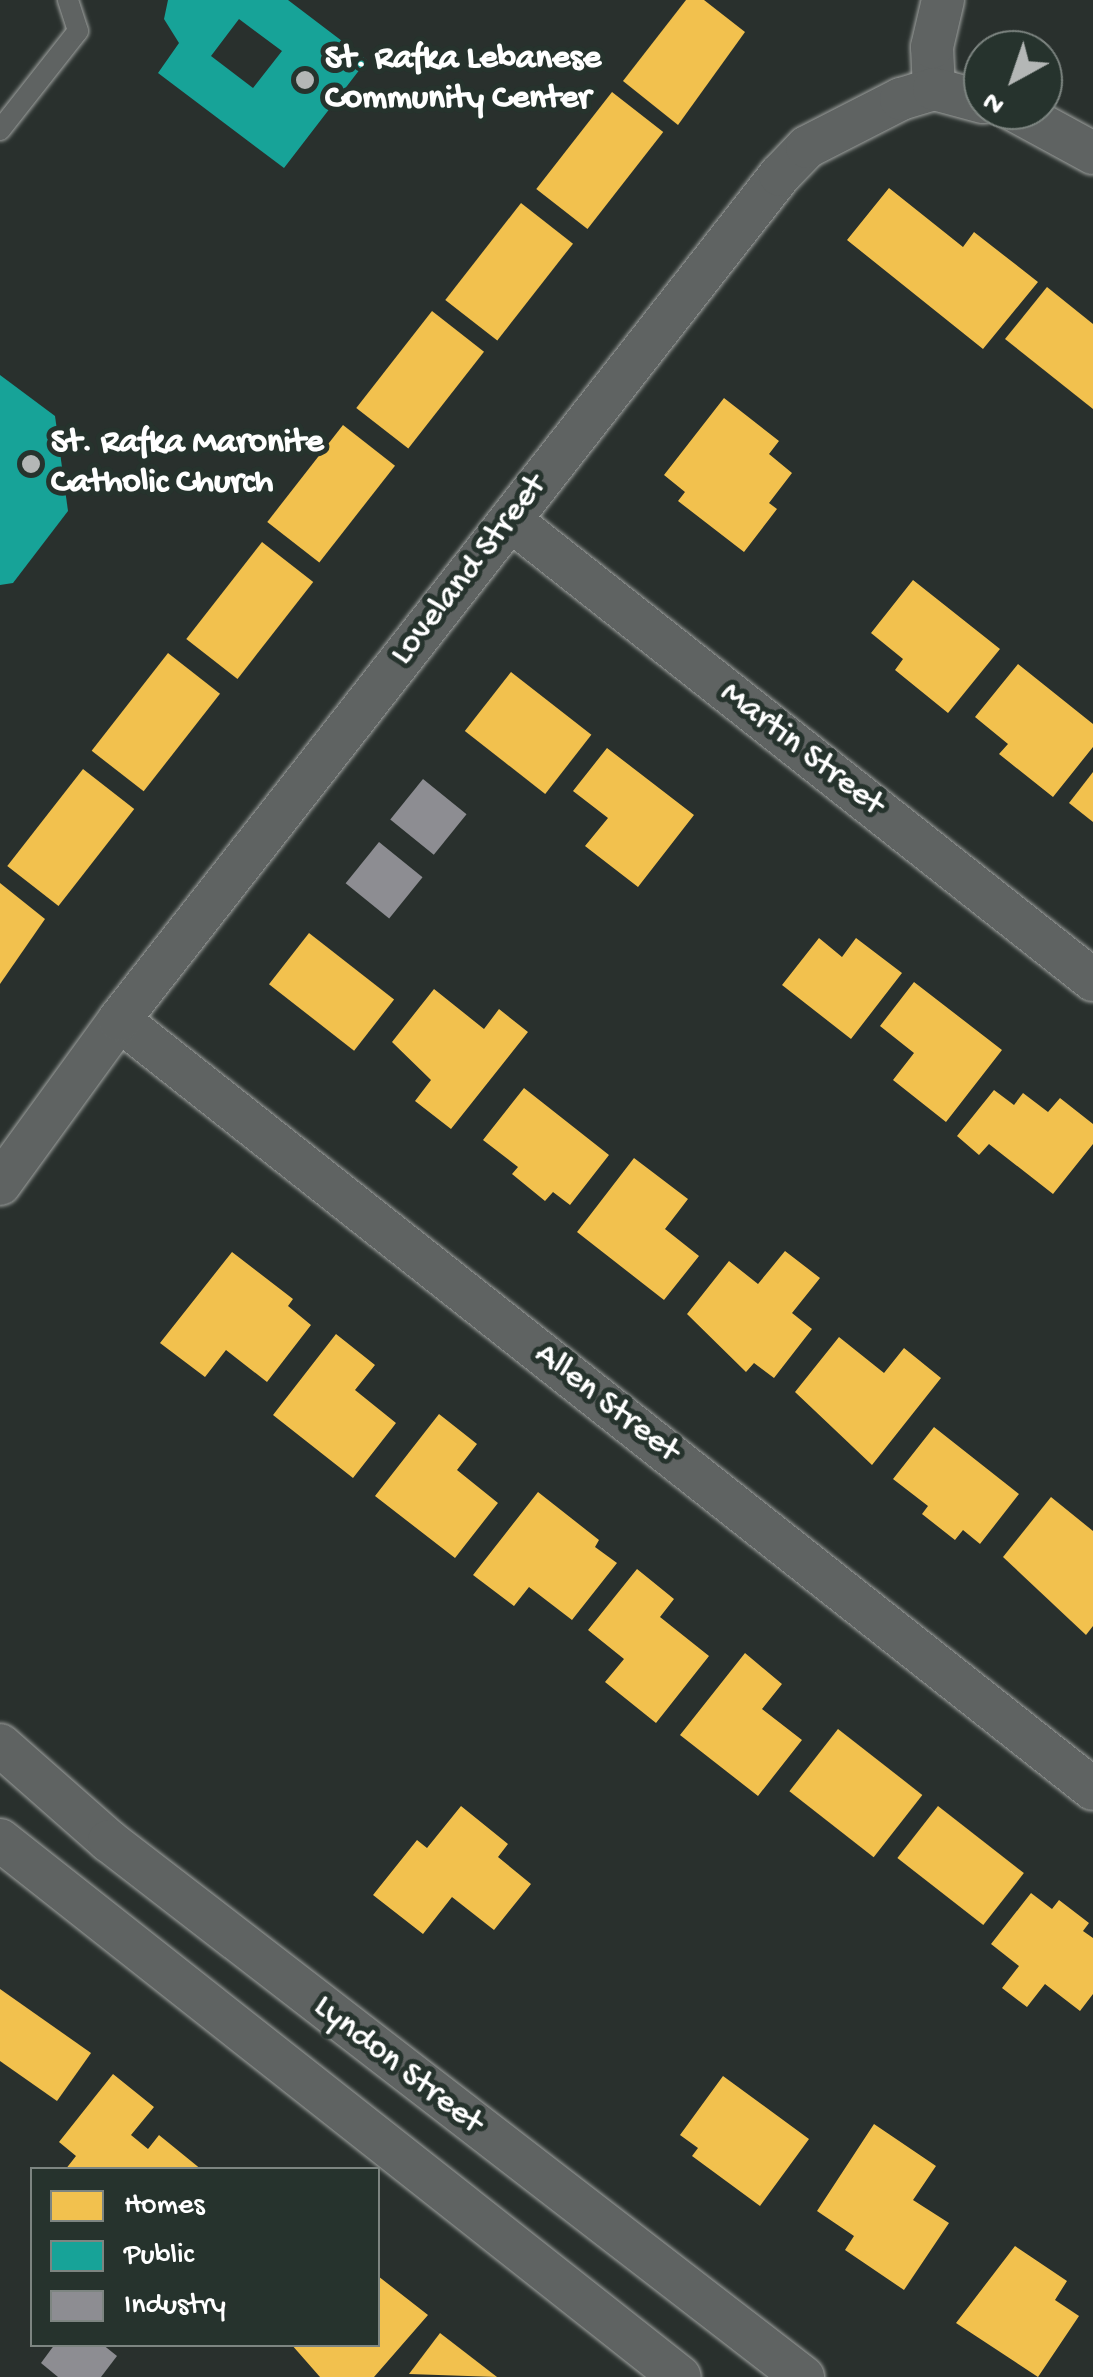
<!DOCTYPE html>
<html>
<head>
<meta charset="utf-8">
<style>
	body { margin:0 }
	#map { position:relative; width:1093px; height:2377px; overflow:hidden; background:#29302d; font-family:"Gochi Hand",sans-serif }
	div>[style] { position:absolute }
	.homes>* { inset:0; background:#f2c14e; transform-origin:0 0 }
	.public>* { inset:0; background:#17a398 }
	.industry>* { inset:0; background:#8d8d92; transform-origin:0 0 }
	.roads { filter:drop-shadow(0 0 2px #9fa2a0) drop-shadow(0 0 2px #9fa2a0) }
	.lane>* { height:20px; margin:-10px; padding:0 10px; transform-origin:10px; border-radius:10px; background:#5f6362 }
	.street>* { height:42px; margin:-21px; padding:0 21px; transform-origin:21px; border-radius:21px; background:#5f6362 }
	.dots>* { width:28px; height:28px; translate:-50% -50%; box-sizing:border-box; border:5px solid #26332d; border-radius:50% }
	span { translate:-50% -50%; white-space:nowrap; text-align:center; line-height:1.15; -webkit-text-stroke:10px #26332d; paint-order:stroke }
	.poi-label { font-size:35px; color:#fff; font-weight:700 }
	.left { translate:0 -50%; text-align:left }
	.street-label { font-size:35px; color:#fff }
	.legend { position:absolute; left:30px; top:2167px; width:350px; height:180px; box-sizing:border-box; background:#26332d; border:2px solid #7d8581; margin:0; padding:12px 18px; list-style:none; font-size:30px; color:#fff }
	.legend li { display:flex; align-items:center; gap:20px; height:50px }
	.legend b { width:50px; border:2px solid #7d8581 }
	.north { position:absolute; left:963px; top:30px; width:100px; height:100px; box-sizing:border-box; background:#26332d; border:2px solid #7d8581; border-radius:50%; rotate:220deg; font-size:28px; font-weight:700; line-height:40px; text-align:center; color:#fff }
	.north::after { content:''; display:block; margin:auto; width:35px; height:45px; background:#b4b7b6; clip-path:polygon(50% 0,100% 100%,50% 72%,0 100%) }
</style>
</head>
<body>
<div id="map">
	<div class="homes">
		<div style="clip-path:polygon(686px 0,704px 0,745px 32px,678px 125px,623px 81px)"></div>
		<div style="left:612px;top:92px;width:65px;height:123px;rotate:38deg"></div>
		<div style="clip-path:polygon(889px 188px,963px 247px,974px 232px,1038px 282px,983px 349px,847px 240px)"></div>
		<div style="left:521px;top:203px;width:66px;height:123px;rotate:38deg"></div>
		<div style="clip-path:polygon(1047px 287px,1093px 324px,1093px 409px,1005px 339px)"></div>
		<div style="left:432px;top:311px;width:66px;height:123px;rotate:38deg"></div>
		<div style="clip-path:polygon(724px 398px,779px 441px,769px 454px,792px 473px,769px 503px,777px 509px,744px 552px,678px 501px,685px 492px,664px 475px)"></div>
		<div style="left:343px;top:425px;width:66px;height:123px;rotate:38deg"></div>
		<div style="left:262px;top:542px;width:65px;height:123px;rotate:38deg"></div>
		<div style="clip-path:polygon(913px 580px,1000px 649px,948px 713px,895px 670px,903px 659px,871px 633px)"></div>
		<div style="left:168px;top:653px;width:66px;height:124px;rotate:38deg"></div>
		<div style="clip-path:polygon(1018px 664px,1093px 724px,1093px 747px,1053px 797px,999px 754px,1008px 744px,975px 717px)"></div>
		<div style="left:511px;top:672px;width:102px;height:75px;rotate:38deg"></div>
		<div style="clip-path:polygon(607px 748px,694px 815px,638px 887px,585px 846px,608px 818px,573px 791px)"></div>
		<div style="left:83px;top:769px;width:65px;height:123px;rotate:38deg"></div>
		<div style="clip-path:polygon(1093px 772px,1093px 822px,1069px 803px)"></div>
		<div style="clip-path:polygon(0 883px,45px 919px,0 984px)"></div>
		<div style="left:309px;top:933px;width:108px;height:65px;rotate:38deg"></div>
		<div style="clip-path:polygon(819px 938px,842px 957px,856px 938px,902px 973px,851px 1039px,782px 985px)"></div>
		<div style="clip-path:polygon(914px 982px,1002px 1050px,946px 1122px,893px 1080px,914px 1053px,880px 1026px)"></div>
		<div style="clip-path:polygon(434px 989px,484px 1029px,499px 1009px,528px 1032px,451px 1129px,415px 1101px,431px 1080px,392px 1042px)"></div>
		<div style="clip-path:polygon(524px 1088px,609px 1155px,570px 1205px,553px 1192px,545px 1201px,512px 1174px,518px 1167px,483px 1140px)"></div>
		<div style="clip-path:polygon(994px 1090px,1014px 1105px,1023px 1093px,1048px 1112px,1060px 1098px,1093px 1124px,1093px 1144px,1053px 1194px,989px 1144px,979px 1155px,957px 1136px)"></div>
		<div style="clip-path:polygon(634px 1158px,688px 1199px,665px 1229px,699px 1256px,664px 1300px,577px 1232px)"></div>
		<div style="clip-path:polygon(785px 1251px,820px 1278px,792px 1313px,812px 1329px,774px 1378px,754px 1363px,746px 1372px,687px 1314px,729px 1261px,758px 1284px)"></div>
		<div style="clip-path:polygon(232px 1252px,293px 1299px,288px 1306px,311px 1325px,267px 1382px,226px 1350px,205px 1377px,160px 1343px)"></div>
		<div style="clip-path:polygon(336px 1334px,375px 1365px,355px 1390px,396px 1423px,353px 1478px,273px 1415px)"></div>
		<div style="clip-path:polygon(839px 1337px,884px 1373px,904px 1348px,941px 1378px,872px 1465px,795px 1392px)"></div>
		<div style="clip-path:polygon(439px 1414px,477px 1444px,457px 1470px,498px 1503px,455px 1558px,375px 1496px)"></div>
		<div style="clip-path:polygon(934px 1427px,1019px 1494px,980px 1544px,963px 1530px,955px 1540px,922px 1514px,928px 1506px,893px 1479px)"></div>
		<div style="clip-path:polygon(538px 1492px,599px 1540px,595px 1547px,617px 1563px,572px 1620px,529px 1587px,514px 1606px,473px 1575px)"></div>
		<div style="clip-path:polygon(1051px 1497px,1093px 1531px,1093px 1626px,1086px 1635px,1003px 1557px)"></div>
		<div style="clip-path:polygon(637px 1569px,674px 1599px,660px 1617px,709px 1656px,656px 1723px,605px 1682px,624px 1659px,588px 1630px)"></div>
		<div style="clip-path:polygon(745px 1653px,782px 1684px,762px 1709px,802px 1740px,758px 1796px,680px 1735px)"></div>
		<div style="left:838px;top:1729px;width:107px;height:79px;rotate:38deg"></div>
		<div style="clip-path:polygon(461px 1806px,508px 1844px,498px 1857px,531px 1884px,494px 1930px,452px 1897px,423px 1934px,373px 1895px,417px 1840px,427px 1848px)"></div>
		<div style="left:938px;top:1806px;width:109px;height:66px;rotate:38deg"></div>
		<div style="clip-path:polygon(1031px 1893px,1052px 1909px,1059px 1900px,1089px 1923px,1083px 1931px,1093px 1938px,1093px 1994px,1080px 2011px,1045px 1984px,1027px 2007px,1002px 1988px,1019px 1966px,991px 1944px)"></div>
		<div style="clip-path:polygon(0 1989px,91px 2053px,57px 2101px,0 2061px)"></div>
		<div style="clip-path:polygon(113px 2074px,154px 2107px,131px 2135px,148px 2149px,159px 2135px,202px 2170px,65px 2170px,76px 2156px,59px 2142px)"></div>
		<div style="clip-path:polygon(723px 2076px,809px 2139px,760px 2206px,692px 2156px,698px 2148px,680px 2135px)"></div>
		<div style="clip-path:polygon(874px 2124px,936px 2166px,913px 2200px,949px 2223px,904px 2290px,845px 2250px,854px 2236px,817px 2211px)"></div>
		<div style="clip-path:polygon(1015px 2246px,1067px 2281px,1055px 2300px,1079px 2316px,1038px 2377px,956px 2323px)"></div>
		<div style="clip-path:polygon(378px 2276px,428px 2315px,374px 2377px,320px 2377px,291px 2344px,378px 2344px)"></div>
		<div style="clip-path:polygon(440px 2333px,497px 2377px,409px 2374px)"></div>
	</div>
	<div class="public">
		<div style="clip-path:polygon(evenodd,168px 0,288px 0,367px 60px,284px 168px,158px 73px,179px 43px,164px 19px,168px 0,239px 19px,282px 51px,253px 88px,211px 56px,239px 19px)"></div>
		<div style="clip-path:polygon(0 375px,55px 416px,68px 511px,13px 583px,0 585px)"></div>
	</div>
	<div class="industry">
		<div style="left:423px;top:779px;width:56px;height:52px;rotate:39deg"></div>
		<div style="left:379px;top:842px;width:56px;height:53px;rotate:39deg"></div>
		<div style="clip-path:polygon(55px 2344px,102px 2344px,117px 2356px,101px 2377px,58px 2377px,41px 2363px)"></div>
	</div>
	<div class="roads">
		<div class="lane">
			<div style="left:0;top:130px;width:126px;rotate:-51.8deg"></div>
			<div style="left:78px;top:31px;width:33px;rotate:-108deg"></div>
		</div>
		<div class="street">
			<div style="left:934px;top:89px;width:42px;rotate:-92.7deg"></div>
			<div style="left:932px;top:47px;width:48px;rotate:-76.8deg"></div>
			<div style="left:1014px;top:110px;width:90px;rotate:28.6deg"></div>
			<div style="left:510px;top:520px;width:743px;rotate:38.27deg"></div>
			<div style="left:119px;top:1020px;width:1241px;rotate:38.29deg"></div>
			<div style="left:0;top:1184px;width:203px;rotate:-54deg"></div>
			<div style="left:119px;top:1020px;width:1073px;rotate:-51.97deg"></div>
			<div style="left:780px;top:175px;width:39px;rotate:-46deg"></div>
			<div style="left:807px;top:147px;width:106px;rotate:-27.1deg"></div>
			<div style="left:901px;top:99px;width:34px;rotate:-17deg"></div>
			<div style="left:934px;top:89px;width:51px;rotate:14.9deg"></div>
			<div style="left:0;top:1745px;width:145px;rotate:41.4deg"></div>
			<div style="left:109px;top:1841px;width:877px;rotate:37.68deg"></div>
			<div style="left:0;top:1840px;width:866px;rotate:38.3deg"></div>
		</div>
	</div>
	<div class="dots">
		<div style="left:305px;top:80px;background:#b4b7b6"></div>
		<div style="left:31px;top:464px;background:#b4b7b6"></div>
	</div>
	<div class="poi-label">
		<span class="left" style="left:325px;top:80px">St. Rafka Lebanese<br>Community Center</span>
		<span class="left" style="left:51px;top:464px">St. Rafka Maronite<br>Catholic Church</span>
	</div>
	<div class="street-label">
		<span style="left:470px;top:571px;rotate:-52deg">Loveland Street</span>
		<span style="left:801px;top:750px;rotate:38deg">Martin Street</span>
		<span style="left:606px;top:1404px;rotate:38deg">Allen Street</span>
		<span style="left:397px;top:2066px;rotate:38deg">Lyndon Street</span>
	</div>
	<ul class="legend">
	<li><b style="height:28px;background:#f2c14e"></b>Homes</li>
	<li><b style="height:28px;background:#17a398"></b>Public</li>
	<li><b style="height:28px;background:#8d8d92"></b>Industry</li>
	</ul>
	<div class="north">N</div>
</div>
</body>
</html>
